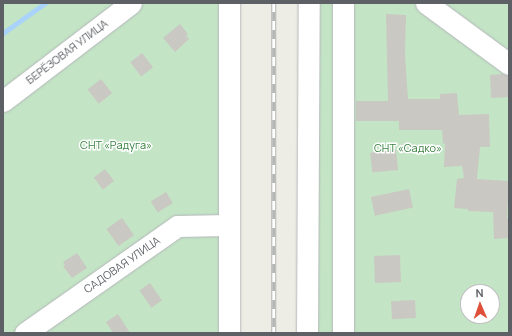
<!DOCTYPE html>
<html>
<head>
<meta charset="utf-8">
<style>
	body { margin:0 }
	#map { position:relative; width:512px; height:336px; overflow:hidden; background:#eeede5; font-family:Manrope,sans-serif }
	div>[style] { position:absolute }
	.green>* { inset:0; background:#c3e5c5; transform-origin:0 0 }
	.stream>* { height:5px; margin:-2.5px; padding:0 2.5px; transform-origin:2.5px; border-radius:2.5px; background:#a9d3fa }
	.building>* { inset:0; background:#cac8c2; transform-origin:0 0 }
	.roads { filter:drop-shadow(0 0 1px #b5b7bb) drop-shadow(0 0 1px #b5b7bb) }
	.minor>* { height:21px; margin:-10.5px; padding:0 10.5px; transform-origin:10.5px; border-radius:10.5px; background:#fff }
	.rail>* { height:4.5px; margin-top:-2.25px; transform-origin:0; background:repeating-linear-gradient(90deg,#fff 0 9px,#b5b6b6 0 18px); box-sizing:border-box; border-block:1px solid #b5b6b6 }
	span { translate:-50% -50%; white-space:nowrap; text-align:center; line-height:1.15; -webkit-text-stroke:3px #fff; paint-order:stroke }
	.street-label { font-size:11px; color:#5d6065 }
	.park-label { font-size:11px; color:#398040 }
	.frame { position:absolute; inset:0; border:4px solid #5d6065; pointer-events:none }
	.north { position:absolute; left:460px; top:284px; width:40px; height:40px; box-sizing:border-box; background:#fff; border:1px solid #bebfc1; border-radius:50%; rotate:358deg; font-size:11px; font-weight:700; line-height:16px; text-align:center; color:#5d6065 }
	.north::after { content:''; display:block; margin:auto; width:14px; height:18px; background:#e04f3a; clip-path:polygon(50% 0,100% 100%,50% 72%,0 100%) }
</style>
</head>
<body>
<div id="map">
	<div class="green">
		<div style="left:3px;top:3px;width:226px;height:330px"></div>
		<div style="clip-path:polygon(evenodd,307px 3px,509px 3px,509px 333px,306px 333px,307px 3px,468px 292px,492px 292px,492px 316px,468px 316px,468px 292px)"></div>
	</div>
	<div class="stream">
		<div style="left:3px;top:33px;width:52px;rotate:-35.5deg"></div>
	</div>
	<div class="building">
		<div style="clip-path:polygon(386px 14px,406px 15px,405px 55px,408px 99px,440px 99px,440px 94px,457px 93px,459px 115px,489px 114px,490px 147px,480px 147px,477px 179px,509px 181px,507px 218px,509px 218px,509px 238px,494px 239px,493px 212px,468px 211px,468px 209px,454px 208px,457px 179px,464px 178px,462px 166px,444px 167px,445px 143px,443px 144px,442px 130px,399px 130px,399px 121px,356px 121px,356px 101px,388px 101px)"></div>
		<div style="clip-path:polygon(180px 24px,188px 34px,186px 36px,189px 39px,175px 52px,163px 38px)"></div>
		<div style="left:142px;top:53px;width:18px;height:15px;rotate:52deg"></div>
		<div style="clip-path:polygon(503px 74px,509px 76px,509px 97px,491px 98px,490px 75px)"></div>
		<div style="left:101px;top:79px;width:18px;height:17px;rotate:52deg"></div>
		<div style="left:396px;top:150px;width:20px;height:26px;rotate:84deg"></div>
		<div style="left:105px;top:169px;width:15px;height:14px;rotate:53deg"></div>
		<div style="left:409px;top:189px;width:19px;height:39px;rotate:78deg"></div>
		<div style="left:166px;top:192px;width:13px;height:18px;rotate:58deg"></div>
		<div style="left:122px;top:218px;width:21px;height:19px;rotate:55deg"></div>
		<div style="clip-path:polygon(77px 253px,87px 268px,72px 278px,63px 266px,65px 265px,63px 262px)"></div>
		<div style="left:400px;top:255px;width:27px;height:26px;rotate:88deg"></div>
		<div style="left:150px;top:283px;width:21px;height:13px;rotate:55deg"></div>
		<div style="left:415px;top:300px;width:18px;height:24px;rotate:87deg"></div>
		<div style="clip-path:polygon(118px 314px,130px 333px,113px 333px,106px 322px)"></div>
	</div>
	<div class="roads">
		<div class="minor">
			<div style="left:229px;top:3px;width:330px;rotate:90deg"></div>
			<div style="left:343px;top:3px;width:330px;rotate:90deg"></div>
			<div style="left:426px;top:3px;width:103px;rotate:36.3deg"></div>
			<div style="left:3px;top:101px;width:161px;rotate:-37.4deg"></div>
			<div style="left:25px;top:333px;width:186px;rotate:-35.1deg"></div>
			<div style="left:177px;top:226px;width:52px;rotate:-1.1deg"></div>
			<div style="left:307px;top:333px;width:330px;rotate:-89.7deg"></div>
		</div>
	</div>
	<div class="rail">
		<div style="left:274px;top:3px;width:330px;rotate:90deg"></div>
	</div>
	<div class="street-label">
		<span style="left:67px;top:52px;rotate:-37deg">БЕРЁЗОВАЯ УЛИЦА</span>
		<span style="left:122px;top:265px;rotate:-35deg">САДОВАЯ УЛИЦА</span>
	</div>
	<div class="park-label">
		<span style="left:116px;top:145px">СНТ «Радуга»</span>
		<span style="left:408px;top:148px">СНТ «Садко»</span>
	</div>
	<div class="frame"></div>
	<div class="north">N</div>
</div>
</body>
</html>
